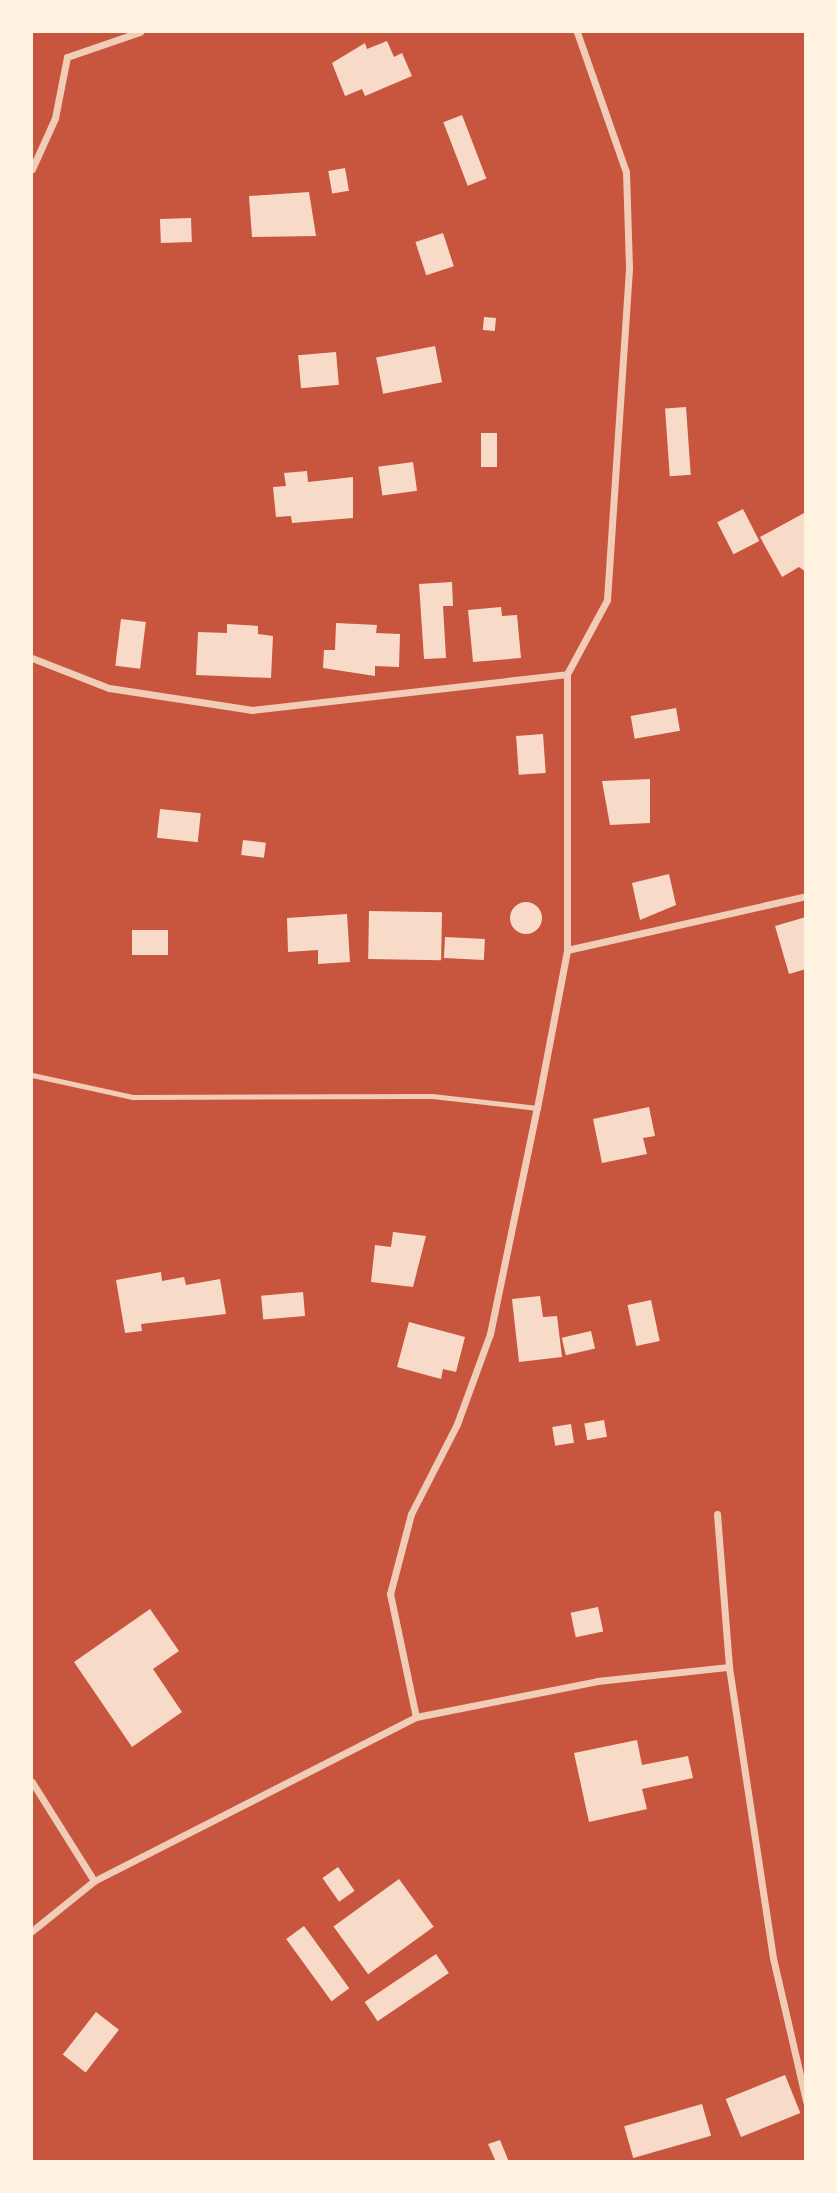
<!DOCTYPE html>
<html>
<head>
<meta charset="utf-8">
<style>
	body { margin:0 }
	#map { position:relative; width:837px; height:2193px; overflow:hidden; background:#c8553d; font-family:"Roboto Serif",serif }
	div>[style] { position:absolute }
	.building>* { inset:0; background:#f7dbc8; transform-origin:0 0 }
	.round { border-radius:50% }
	.service>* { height:5px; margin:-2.5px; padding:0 2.5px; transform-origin:2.5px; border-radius:2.5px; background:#f1ccb7 }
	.minor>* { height:7px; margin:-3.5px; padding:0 3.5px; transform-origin:3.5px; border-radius:3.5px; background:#f1ccb7 }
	span { translate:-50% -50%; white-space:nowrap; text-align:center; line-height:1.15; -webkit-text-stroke:5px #fff3e0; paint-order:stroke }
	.frame { position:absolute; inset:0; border:33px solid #fff3e0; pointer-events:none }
</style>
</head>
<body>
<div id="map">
	<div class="building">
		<div style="clip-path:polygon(387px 41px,394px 57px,402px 53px,412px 76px,365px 96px,362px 89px,345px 96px,332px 63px,365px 43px,367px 49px)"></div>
		<div style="left:462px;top:115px;width:68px;height:20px;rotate:69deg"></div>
		<div style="left:345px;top:168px;width:23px;height:17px;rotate:80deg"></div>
		<div style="clip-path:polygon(309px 192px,316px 236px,252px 237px,249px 196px)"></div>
		<div style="left:191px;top:218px;width:24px;height:31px;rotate:88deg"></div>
		<div style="left:443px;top:233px;width:35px;height:29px;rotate:72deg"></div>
		<div style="left:484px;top:317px;width:12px;height:13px;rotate:5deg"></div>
		<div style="left:435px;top:346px;width:37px;height:60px;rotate:79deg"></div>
		<div style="left:336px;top:352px;width:33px;height:38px;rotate:85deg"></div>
		<div style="left:686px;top:407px;width:68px;height:21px;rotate:86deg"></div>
		<div style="left:481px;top:433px;width:16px;height:34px"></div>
		<div style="left:413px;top:462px;width:29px;height:35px;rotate:82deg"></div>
		<div style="clip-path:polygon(307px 471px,308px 482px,353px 477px,353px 518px,292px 523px,291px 516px,276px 517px,273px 487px,286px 486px,284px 473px)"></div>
		<div style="left:743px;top:509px;width:36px;height:29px;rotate:63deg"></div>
		<div style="clip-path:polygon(806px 512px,806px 572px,799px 567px,782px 577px,760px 537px)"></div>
		<div style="clip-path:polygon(452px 582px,453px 606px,443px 606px,446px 658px,424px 659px,419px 584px)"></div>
		<div style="clip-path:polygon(501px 607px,502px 616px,517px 615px,521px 658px,473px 662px,468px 610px)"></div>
		<div style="left:121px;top:619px;width:25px;height:47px;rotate:7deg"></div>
		<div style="clip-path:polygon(336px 623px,377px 625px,376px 633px,400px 634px,399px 667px,375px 666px,375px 676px,323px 668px,324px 650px,335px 650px)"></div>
		<div style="clip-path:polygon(227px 624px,258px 626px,258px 634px,273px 636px,271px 678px,196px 675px,198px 632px,227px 633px)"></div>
		<div style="left:676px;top:708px;width:23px;height:46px;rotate:80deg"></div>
		<div style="left:543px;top:734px;width:39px;height:27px;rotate:86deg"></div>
		<div style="clip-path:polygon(650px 779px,650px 823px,610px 825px,602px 781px)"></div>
		<div style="left:160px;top:809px;width:41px;height:29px;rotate:6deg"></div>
		<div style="left:243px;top:840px;width:23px;height:15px;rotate:7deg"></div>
		<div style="clip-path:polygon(669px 874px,676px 905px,640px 920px,632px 883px)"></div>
		<div class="round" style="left:510px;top:902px;width:32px;height:32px"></div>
		<div style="left:369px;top:911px;width:73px;height:48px;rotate:1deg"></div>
		<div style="clip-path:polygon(347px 914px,350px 962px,318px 964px,318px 950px,288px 952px,287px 918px)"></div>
		<div style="clip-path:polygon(806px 917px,806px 969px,789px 974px,775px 926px)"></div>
		<div style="left:168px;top:930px;width:25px;height:36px;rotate:90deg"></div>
		<div style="left:445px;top:937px;width:40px;height:21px;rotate:3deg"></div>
		<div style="clip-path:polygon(649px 1107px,655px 1136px,643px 1138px,647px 1154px,602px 1163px,593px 1119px)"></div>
		<div style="clip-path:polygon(393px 1232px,426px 1236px,413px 1287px,371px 1282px,375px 1245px,391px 1247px)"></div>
		<div style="clip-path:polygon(161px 1272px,162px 1281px,184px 1277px,186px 1285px,220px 1279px,226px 1314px,141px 1324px,142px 1331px,125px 1333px,116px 1280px)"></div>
		<div style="left:303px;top:1292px;width:24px;height:42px;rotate:85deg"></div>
		<div style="clip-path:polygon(540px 1296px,543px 1317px,557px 1316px,562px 1357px,519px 1362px,512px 1299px)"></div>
		<div style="left:651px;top:1300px;width:42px;height:24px;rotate:78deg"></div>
		<div style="clip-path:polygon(409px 1322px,465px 1337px,456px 1372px,443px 1369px,441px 1379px,397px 1367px)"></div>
		<div style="left:591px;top:1331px;width:18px;height:30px;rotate:77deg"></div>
		<div style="left:604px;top:1420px;width:17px;height:20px;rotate:80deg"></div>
		<div style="left:571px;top:1424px;width:19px;height:19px;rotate:81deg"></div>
		<div style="left:598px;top:1607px;width:25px;height:28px;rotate:78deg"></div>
		<div style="clip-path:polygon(150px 1609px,179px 1651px,153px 1669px,182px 1712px,132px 1747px,74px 1662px)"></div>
		<div style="clip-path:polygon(637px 1740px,642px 1765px,688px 1756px,693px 1778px,642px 1789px,647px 1809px,589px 1822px,574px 1753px)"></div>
		<div style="left:338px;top:1867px;width:29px;height:19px;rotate:55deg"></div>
		<div style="left:399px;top:1879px;width:59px;height:81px;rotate:54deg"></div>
		<div style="left:304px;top:1926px;width:77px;height:22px;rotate:54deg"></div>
		<div style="left:436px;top:1954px;width:23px;height:86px;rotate:56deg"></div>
		<div style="left:96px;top:2012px;width:29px;height:54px;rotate:38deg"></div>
		<div style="left:785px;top:2075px;width:41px;height:64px;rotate:68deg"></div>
		<div style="left:702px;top:2104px;width:33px;height:81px;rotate:74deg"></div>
		<div style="clip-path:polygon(500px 2140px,509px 2162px,496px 2162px,488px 2144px)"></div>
	</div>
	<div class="service">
		<div style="left:32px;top:1075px;width:103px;rotate:12.3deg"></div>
		<div style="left:133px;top:1097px;width:299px;rotate:-0.2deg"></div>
		<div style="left:432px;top:1096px;width:106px;rotate:6.5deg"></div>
	</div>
	<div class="minor">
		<div style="left:32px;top:169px;width:56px;rotate:-65.7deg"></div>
		<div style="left:55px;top:118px;width:62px;rotate:-78.9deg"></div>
		<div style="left:67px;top:57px;width:77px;rotate:-18.9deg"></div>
		<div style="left:32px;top:658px;width:83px;rotate:21.3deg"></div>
		<div style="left:109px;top:688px;width:145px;rotate:8.7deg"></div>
		<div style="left:252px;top:710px;width:317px;rotate:-6.5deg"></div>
		<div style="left:567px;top:674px;width:84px;rotate:-61.6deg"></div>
		<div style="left:607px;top:600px;width:334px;rotate:-86.2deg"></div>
		<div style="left:629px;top:267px;width:95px;rotate:-91.8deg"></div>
		<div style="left:626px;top:172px;width:148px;rotate:-109.3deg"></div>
		<div style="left:567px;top:950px;width:245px;rotate:-12.7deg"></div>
		<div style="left:717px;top:1514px;width:153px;rotate:85.5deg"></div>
		<div style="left:729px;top:1667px;width:294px;rotate:81.4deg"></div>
		<div style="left:773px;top:1958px;width:147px;rotate:77deg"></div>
		<div style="left:416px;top:1717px;width:126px;rotate:-101.9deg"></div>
		<div style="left:390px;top:1594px;width:83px;rotate:-75.3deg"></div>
		<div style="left:411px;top:1514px;width:101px;rotate:-62.9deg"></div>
		<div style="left:457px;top:1424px;width:96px;rotate:-69.9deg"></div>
		<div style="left:490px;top:1334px;width:231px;rotate:-78.3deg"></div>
		<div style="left:537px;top:1108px;width:161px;rotate:-79.2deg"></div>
		<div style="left:567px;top:950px;width:276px;rotate:-90deg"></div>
		<div style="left:32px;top:1782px;width:117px;rotate:57.9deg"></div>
		<div style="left:32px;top:1931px;width:80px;rotate:-38.9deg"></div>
		<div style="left:94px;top:1881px;width:361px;rotate:-27deg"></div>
		<div style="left:416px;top:1717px;width:185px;rotate:-11.2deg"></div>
		<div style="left:597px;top:1681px;width:133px;rotate:-6.1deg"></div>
	</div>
	<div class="frame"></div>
</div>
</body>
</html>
